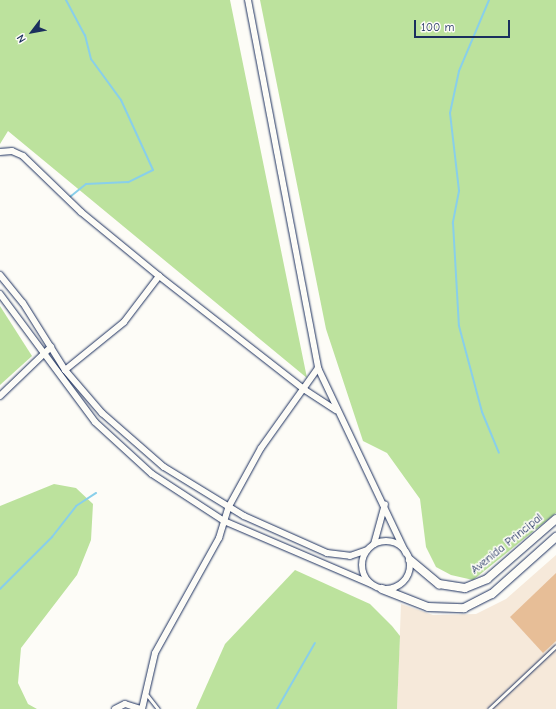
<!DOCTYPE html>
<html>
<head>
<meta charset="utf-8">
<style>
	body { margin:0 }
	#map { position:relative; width:556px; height:709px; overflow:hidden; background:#fdfcf7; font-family:"Comic Neue",sans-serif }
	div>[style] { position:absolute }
	.built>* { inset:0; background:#f6e9da }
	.green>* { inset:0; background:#bce29d }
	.stream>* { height:2px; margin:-1px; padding:0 1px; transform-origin:1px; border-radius:1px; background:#89cfea }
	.building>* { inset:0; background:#e7be97 }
	.roads { filter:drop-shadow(0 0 1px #1b2f5e) drop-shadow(0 0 1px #1b2f5e) }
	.service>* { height:3px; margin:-1.5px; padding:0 1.5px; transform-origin:1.5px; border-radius:1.5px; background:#fdfcf7 }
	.minor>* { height:6px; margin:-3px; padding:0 3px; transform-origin:3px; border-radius:3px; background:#fdfcf7 }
	.minor>.ring { margin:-3px; padding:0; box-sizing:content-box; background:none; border:6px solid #fdfcf7; border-radius:50% }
	.tertiary>* { height:8px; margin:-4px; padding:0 4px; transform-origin:4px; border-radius:4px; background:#fdfcf7 }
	span { translate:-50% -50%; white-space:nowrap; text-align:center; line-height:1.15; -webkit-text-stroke:3.5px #fdfcf7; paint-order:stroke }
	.street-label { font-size:12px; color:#1b2f5e }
	.north { position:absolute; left:12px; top:12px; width:40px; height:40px; -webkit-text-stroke:3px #fdfcf7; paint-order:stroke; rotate:238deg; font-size:11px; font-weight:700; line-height:16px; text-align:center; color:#1b2f5e }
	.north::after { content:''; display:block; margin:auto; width:14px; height:18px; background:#1b2f5e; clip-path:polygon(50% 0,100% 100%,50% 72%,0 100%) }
	.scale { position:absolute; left:414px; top:20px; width:96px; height:18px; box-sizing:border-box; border:2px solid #1b2f5e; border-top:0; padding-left:5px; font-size:12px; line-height:14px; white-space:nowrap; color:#1b2f5e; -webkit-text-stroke:3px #fdfcf7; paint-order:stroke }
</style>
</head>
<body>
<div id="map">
	<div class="built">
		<div style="clip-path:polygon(556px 555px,556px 709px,397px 709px,401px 604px,433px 615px,476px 614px,506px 599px)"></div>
	</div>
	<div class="green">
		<div style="clip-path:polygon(0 0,230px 0,307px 378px,8px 131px,0 144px)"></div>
		<div style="clip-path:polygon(260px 0,556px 0,556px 513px,473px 580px,451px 575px,436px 567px,426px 547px,420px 499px,387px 453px,363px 441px,326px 329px)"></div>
		<div style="clip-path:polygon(0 306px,32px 356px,0 385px)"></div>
		<div style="clip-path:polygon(54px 484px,76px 488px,93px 504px,91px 540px,77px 575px,21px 648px,18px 683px,28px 704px,37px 709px,0 709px,0 506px)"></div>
		<div style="clip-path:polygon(295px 570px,370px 604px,392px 626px,400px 636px,397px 709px,196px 709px,225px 644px)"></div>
	</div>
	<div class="stream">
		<div style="left:66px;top:0;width:40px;rotate:62deg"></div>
		<div style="left:85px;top:35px;width:25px;rotate:76deg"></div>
		<div style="left:91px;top:59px;width:51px;rotate:53.8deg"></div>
		<div style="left:121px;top:100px;width:77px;rotate:65.4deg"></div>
		<div style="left:153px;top:170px;width:28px;rotate:154deg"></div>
		<div style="left:128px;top:182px;width:42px;rotate:177.3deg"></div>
		<div style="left:86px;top:184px;width:22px;rotate:141deg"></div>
		<div style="left:489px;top:0;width:77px;rotate:112.9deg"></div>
		<div style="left:459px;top:71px;width:43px;rotate:102.1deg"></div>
		<div style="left:450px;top:113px;width:79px;rotate:83.4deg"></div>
		<div style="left:459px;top:191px;width:33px;rotate:101deg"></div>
		<div style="left:453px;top:223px;width:103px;rotate:86.7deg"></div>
		<div style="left:459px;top:326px;width:89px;rotate:75deg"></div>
		<div style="left:482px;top:412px;width:44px;rotate:67.5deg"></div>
		<div style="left:0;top:589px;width:74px;rotate:-45deg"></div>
		<div style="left:52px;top:537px;width:39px;rotate:-52deg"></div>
		<div style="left:76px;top:506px;width:24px;rotate:-33deg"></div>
		<div style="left:277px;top:709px;width:76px;rotate:-60.1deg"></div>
	</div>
	<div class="building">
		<div style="clip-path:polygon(556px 573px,556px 641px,543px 653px,510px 617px)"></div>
	</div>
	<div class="roads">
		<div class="service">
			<div style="left:147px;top:695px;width:18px;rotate:52deg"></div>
			<div style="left:489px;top:709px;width:92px;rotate:-43.2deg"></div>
		</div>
		<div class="minor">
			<div style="left:248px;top:0;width:375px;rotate:79.2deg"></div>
			<div style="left:318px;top:368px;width:205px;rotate:64.6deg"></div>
			<div style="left:0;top:152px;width:12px;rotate:-5deg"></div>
			<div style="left:12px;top:151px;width:12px;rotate:24deg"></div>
			<div style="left:23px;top:156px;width:81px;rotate:44deg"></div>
			<div style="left:81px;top:212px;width:101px;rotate:39.4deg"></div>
			<div style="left:159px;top:276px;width:185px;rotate:38deg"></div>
			<div style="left:305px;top:390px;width:37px;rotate:33deg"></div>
			<div style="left:0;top:275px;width:36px;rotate:51deg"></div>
			<div style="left:23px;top:303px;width:79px;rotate:57.9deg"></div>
			<div style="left:65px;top:370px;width:57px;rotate:49.3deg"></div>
			<div style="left:102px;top:413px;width:82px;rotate:41.1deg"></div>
			<div style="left:164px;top:467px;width:94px;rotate:31.5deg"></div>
			<div style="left:244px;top:516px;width:91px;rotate:24deg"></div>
			<div style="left:327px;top:553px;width:23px;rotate:7deg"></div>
			<div style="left:350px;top:556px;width:18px;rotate:-19deg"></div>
			<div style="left:0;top:294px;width:159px;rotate:53.4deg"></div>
			<div style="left:95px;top:422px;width:77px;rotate:42.4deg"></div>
			<div style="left:152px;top:474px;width:86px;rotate:33.1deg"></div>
			<div style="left:224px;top:521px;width:160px;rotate:23.2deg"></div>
			<div style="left:65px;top:370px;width:76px;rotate:-39.1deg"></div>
			<div style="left:124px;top:322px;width:58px;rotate:-52.7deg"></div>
			<div style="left:0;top:396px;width:71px;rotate:-43.9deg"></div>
			<div class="ring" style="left:362px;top:541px;width:42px;height:42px"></div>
			<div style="left:374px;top:544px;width:41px;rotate:-74.6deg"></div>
			<div style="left:115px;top:709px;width:11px;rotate:-27deg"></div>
			<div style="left:125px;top:704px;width:16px;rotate:18deg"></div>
			<div style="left:142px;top:709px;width:57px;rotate:-76.9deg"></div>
			<div style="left:155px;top:653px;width:132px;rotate:-60.9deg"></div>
			<div style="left:219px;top:538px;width:31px;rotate:-73deg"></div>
			<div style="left:228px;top:508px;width:68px;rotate:-61.2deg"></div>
			<div style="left:261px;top:448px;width:98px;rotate:-54.5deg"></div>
		</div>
		<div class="tertiary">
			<div style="left:410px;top:560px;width:38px;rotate:40deg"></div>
			<div style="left:439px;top:584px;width:26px;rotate:9deg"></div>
			<div style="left:465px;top:588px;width:24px;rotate:-22deg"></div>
			<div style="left:487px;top:579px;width:91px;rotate:-41deg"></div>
			<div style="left:382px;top:589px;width:49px;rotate:21.4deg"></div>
			<div style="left:428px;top:607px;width:36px;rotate:2deg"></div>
			<div style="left:464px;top:608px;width:31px;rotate:-27deg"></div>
			<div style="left:492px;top:594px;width:86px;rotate:-41.7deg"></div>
		</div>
	</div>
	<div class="street-label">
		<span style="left:507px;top:544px;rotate:-39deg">Avenida Principal</span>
	</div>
	<div class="north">N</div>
	<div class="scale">100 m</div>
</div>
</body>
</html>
